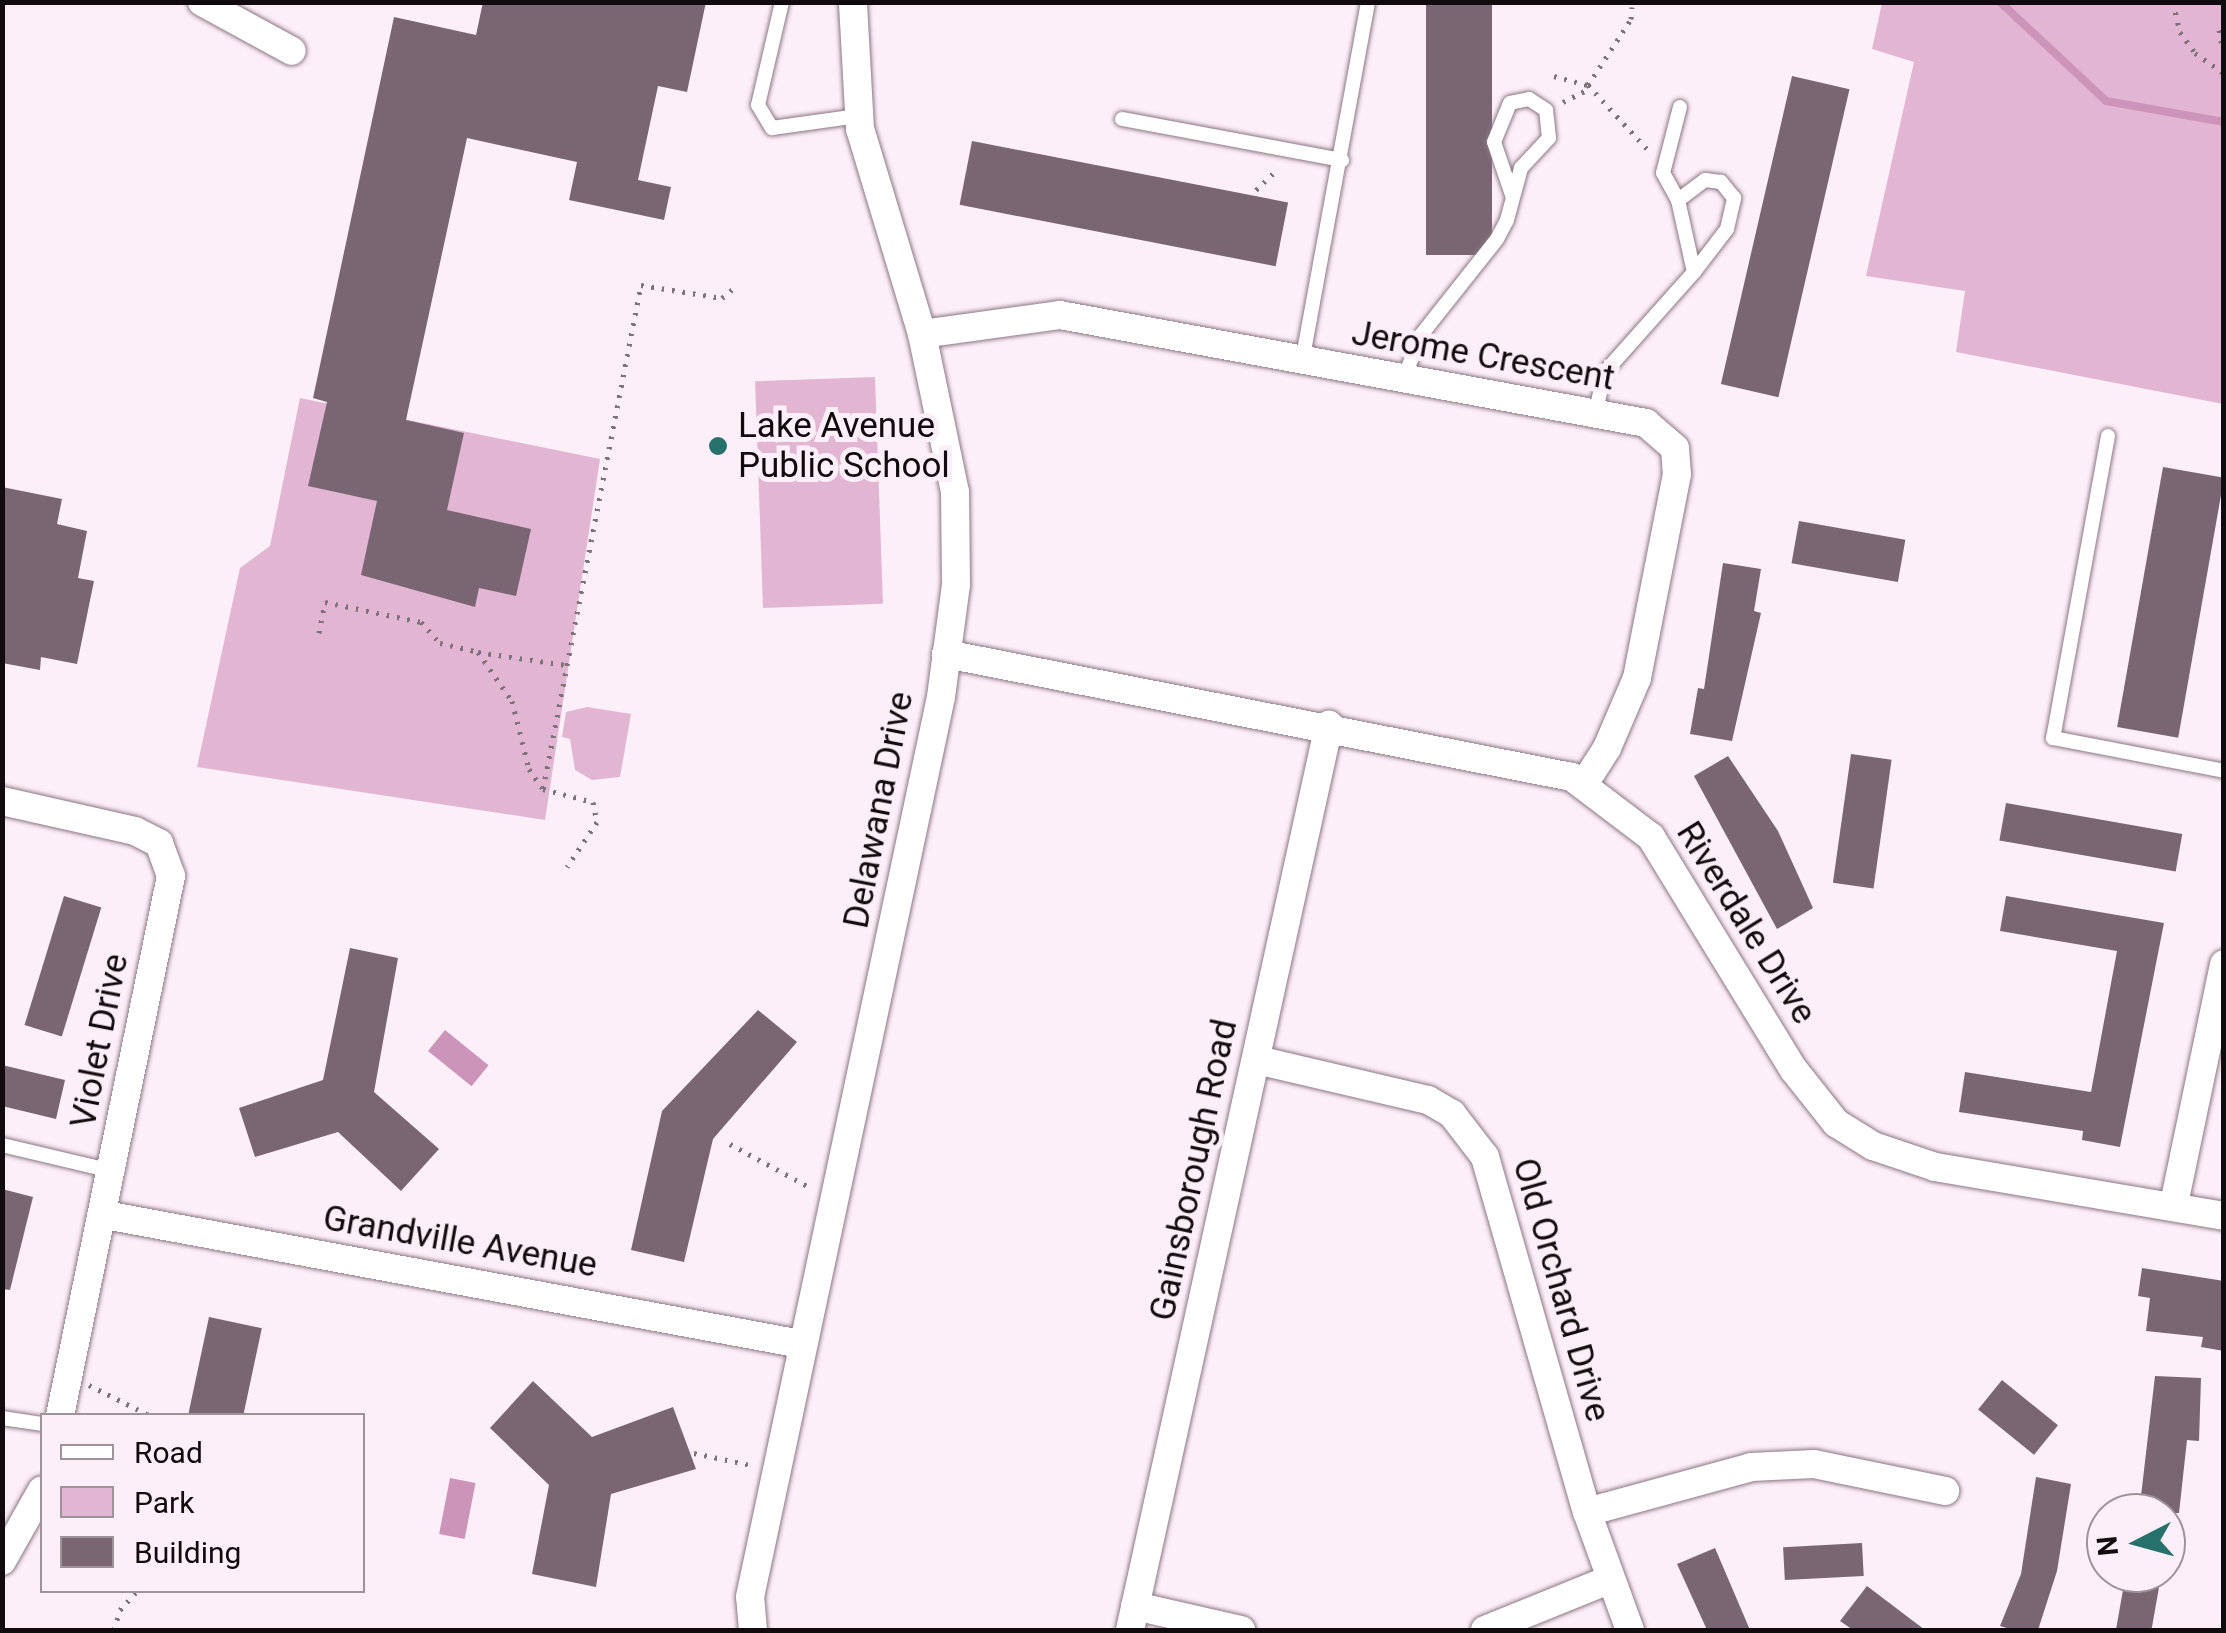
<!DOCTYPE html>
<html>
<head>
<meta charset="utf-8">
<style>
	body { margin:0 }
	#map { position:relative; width:2226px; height:1633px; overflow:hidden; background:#fdeff7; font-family:Roboto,sans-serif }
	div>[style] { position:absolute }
	.green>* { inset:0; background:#e2b6d2; transform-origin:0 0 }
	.water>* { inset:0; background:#cb94b8; transform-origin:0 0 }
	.stream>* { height:8px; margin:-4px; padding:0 4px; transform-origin:4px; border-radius:4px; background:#cb94b8 }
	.building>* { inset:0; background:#796672; transform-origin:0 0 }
	.path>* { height:5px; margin-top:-2.5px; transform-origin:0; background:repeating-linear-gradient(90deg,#7c7277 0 2.5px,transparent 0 10.5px) }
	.roads { filter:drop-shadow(0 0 2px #8b7784) drop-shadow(0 0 2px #8b7784) }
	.service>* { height:14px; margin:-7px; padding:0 7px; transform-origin:7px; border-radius:7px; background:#fff }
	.minor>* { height:28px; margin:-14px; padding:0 14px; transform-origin:14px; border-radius:14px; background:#fff }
	.dots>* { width:28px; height:28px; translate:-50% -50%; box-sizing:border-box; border:5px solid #fdeff7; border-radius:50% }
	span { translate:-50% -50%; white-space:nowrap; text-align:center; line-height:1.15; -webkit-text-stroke:10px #fdeff7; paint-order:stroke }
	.street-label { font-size:35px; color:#110a0e }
	.poi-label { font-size:35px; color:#110a0e }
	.left { translate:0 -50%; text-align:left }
	.frame { position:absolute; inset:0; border:5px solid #110a0e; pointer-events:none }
	.legend { position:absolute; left:40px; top:1413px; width:325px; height:180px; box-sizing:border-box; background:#fdeff7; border:2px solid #9f939a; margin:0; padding:12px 18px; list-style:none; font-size:30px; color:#110a0e }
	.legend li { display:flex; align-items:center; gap:20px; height:50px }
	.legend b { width:50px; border:2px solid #9f939a }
	.north { position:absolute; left:2086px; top:1493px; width:100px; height:100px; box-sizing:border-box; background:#fdeff7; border:2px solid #9f939a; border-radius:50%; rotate:264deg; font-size:28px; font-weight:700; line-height:40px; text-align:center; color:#110a0e }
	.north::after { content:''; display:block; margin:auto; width:35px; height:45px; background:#27716d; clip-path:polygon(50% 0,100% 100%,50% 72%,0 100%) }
</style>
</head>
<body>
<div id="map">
	<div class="green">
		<div style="clip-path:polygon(1882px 3px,2223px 3px,2223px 404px,1956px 352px,1965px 291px,1866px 276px,1914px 62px,1872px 49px)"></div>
		<div style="left:875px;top:377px;width:227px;height:120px;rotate:88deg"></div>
		<div style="clip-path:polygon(300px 398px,600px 459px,545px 820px,197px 767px,240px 568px,270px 546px)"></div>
		<div style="clip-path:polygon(587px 707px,631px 714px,620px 777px,592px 780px,575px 770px,570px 739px,562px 737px,566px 712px)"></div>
	</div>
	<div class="water">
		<div style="left:445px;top:1030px;width:56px;height:27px;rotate:39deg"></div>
		<div style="left:450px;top:1478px;width:26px;height:57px;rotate:11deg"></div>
	</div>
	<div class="stream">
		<div style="left:2000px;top:2px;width:145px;rotate:43deg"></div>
		<div style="left:2106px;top:101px;width:120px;rotate:10.1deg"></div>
	</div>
	<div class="building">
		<div style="clip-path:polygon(483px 2px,706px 2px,687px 92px,658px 86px,638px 180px,671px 187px,664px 220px,569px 200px,577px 162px,467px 138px,406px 420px,464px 433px,447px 510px,531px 529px,516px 596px,479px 588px,475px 607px,361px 575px,377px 501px,308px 486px,327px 402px,313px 398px,394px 17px,476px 35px)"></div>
		<div style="left:1426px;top:2px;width:66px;height:253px"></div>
		<div style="left:1792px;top:76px;width:59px;height:316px;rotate:13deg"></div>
		<div style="left:972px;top:141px;width:322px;height:65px;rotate:11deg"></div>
		<div style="left:2163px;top:467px;width:62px;height:264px;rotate:10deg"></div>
		<div style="clip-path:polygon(2px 487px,62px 499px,57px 524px,87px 531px,78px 578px,94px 581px,77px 664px,41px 657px,40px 670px,2px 663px)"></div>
		<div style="left:1799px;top:521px;width:108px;height:43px;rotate:10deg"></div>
		<div style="clip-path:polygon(1723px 563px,1761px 569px,1754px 611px,1761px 613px,1732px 741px,1690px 734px,1698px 688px,1704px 689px)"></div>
		<div style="left:1851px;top:754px;width:41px;height:130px;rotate:8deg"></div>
		<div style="clip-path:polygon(1728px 756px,1778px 831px,1813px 908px,1777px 929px,1694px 776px)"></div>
		<div style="left:2006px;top:803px;width:179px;height:38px;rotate:10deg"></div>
		<div style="left:64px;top:896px;width:39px;height:135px;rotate:17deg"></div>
		<div style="clip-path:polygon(2006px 896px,2164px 923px,2120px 1147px,2082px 1140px,2083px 1131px,1959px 1112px,1965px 1072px,2091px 1092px,2117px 951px,2000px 931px)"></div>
		<div style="clip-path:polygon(350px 948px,398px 958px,374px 1092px,439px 1149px,401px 1191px,338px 1132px,255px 1157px,239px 1108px,323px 1080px)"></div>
		<div style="clip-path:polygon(758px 1010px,797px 1042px,713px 1139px,684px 1262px,631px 1250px,662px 1111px)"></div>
		<div style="clip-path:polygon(2px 1065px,65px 1080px,56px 1119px,2px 1106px)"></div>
		<div style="clip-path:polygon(2px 1189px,33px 1197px,10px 1290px,2px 1289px)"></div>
		<div style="clip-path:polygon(2142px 1268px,2224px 1281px,2224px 1351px,2201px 1347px,2203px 1337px,2146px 1331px,2150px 1298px,2138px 1296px)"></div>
		<div style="left:209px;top:1317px;width:54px;height:101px;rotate:12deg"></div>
		<div style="clip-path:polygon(2155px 1376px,2201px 1378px,2199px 1441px,2187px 1440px,2179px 1513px,2139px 1513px)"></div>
		<div style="left:2002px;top:1380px;width:72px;height:38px;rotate:39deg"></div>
		<div style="clip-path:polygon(533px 1381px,592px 1437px,673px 1407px,696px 1469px,611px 1494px,596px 1587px,532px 1574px,549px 1485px,490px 1428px)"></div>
		<div style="clip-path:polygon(2036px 1477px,2071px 1484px,2057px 1571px,2038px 1630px,2014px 1630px,2000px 1626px,2021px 1574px)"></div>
		<div style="left:1862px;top:1543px;width:33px;height:79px;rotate:87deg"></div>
		<div style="clip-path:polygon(1715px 1548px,1750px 1630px,1707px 1630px,1677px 1564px)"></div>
		<div style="left:2126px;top:1573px;width:35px;height:58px;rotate:10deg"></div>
		<div style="clip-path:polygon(1867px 1586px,1925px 1630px,1853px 1630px,1840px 1621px)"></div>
	</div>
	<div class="path">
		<div style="left:2173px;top:2px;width:31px;rotate:77deg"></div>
		<div style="left:2180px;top:32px;width:26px;rotate:54deg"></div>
		<div style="left:2195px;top:53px;width:35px;rotate:35deg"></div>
		<div style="left:2219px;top:30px;width:25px;rotate:78deg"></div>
		<div style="left:1554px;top:76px;width:35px;rotate:15deg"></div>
		<div style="left:1588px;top:85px;width:88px;rotate:47.3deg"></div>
		<div style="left:1588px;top:85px;width:79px;rotate:-56.9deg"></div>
		<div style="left:1631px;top:19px;width:12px;rotate:-85deg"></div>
		<div style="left:1563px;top:102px;width:31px;rotate:-27deg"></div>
		<div style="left:1256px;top:190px;width:30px;rotate:-44deg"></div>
		<div style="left:319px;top:633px;width:32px;rotate:-79deg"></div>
		<div style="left:325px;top:602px;width:98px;rotate:11.8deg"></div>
		<div style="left:421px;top:622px;width:28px;rotate:48deg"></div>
		<div style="left:440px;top:643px;width:39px;rotate:13deg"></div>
		<div style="left:478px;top:652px;width:60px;rotate:55.2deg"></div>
		<div style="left:512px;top:701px;width:70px;rotate:76deg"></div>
		<div style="left:529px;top:769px;width:24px;rotate:55deg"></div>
		<div style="left:543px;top:789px;width:52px;rotate:14.6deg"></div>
		<div style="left:593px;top:802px;width:20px;rotate:79deg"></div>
		<div style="left:597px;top:822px;width:54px;rotate:123.7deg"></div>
		<div style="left:478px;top:652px;width:89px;rotate:8.4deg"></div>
		<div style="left:543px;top:789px;width:513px;rotate:-79deg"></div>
		<div style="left:641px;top:285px;width:82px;rotate:9.1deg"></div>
		<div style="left:722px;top:298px;width:17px;rotate:-40deg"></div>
		<div style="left:730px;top:1144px;width:92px;rotate:28.5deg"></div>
		<div style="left:89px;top:1385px;width:69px;rotate:26.6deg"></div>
		<div style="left:694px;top:1453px;width:62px;rotate:12deg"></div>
		<div style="left:114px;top:1630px;width:21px;rotate:-73deg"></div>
		<div style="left:120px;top:1610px;width:27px;rotate:-48deg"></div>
	</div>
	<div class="roads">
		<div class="service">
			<div style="left:782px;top:2px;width:106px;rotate:103.1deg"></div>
			<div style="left:758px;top:105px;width:27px;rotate:59deg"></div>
			<div style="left:772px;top:128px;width:87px;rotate:-7.9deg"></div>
			<div style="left:1122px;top:119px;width:224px;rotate:10.6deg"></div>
			<div style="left:1678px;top:200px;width:31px;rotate:-119deg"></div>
			<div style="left:1663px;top:173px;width:68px;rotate:-75.6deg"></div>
			<div style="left:1302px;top:362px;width:366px;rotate:-79.6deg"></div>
			<div style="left:1403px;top:380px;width:48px;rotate:-68.2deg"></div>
			<div style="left:1421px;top:335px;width:122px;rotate:-51.6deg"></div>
			<div style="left:1497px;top:239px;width:21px;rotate:-62deg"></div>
			<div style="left:1507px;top:220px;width:54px;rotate:-74.9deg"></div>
			<div style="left:1521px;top:168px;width:41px;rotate:-47deg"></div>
			<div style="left:1549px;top:138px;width:28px;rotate:-96deg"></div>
			<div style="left:1546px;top:110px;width:20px;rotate:-147deg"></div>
			<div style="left:1529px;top:99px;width:19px;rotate:168deg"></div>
			<div style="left:1510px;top:103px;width:42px;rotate:112.3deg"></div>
			<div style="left:1494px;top:142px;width:56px;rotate:71.2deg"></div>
			<div style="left:1595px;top:414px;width:43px;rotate:-76.6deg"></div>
			<div style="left:1605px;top:372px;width:134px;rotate:-48.3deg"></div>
			<div style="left:1694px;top:272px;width:54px;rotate:-52.5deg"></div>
			<div style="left:1727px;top:229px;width:32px;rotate:-77deg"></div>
			<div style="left:1734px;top:198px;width:21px;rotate:-129deg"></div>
			<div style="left:1721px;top:182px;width:16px;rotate:-173deg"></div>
			<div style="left:1705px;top:180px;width:34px;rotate:143deg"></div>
			<div style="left:1678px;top:200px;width:74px;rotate:77.5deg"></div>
			<div style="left:2108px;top:436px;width:307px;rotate:100.3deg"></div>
			<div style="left:2053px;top:738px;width:174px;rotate:10.9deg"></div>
			<div style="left:2px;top:1145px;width:113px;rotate:13.3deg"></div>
			<div style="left:2px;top:1418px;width:40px;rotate:8.5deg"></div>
		</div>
		<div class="minor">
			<div style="left:202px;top:2px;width:102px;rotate:28.6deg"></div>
			<div style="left:922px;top:334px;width:139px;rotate:-7.8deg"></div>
			<div style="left:1060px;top:315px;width:596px;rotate:10.44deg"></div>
			<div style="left:1646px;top:423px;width:38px;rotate:41deg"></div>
			<div style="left:1675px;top:448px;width:26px;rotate:86deg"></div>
			<div style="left:1677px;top:474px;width:208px;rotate:101.1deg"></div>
			<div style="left:1637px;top:678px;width:76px;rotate:113.2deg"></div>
			<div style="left:1607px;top:748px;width:43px;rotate:122.6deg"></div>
			<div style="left:946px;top:654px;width:638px;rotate:11.12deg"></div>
			<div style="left:1572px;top:777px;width:99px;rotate:37.2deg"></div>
			<div style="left:1651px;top:837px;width:273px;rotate:58.5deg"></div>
			<div style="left:1794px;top:1070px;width:68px;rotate:51.6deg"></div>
			<div style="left:1836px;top:1123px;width:44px;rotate:31.9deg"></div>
			<div style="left:1873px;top:1146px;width:65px;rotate:18.7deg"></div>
			<div style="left:1935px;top:1167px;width:293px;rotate:9.6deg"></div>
			<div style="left:2px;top:801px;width:136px;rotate:12.7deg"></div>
			<div style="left:135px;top:831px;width:27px;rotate:27deg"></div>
			<div style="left:159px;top:843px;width:35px;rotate:70deg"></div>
			<div style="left:171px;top:876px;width:551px;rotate:101.62deg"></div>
			<div style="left:1257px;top:1060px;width:176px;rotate:13.2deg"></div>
			<div style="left:1428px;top:1100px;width:28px;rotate:30deg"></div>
			<div style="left:1452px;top:1114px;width:54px;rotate:52.5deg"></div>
			<div style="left:1485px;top:1157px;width:369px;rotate:74deg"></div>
			<div style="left:1587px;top:1512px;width:126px;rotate:70deg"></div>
			<div style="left:2174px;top:1204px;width:245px;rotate:-78.2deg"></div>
			<div style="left:105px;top:1215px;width:708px;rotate:10.5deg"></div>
			<div style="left:1587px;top:1512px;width:170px;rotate:-15.3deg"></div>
			<div style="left:1751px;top:1467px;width:63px;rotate:-2.7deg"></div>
			<div style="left:1814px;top:1464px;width:134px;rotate:11.6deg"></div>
			<div style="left:2px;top:1561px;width:81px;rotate:-60.6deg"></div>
			<div style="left:1135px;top:1606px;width:109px;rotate:12.8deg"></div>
			<div style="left:753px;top:1630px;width:33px;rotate:-95deg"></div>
			<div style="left:750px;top:1597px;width:920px;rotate:-78.02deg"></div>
			<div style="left:941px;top:697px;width:113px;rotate:-82.4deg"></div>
			<div style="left:956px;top:585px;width:93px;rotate:-90.6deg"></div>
			<div style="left:955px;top:492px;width:161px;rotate:-101.8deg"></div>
			<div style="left:922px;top:334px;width:214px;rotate:-106.8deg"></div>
			<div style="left:860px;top:129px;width:127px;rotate:-93.2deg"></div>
			<div style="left:1130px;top:1630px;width:927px;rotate:-77.6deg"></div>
			<div style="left:1485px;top:1630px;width:134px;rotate:-22deg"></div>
		</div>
	</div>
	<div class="dots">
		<div style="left:718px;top:446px;background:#27716d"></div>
	</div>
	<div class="street-label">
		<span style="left:1483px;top:356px;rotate:10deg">Jerome Crescent</span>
		<span style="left:879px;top:810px;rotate:-79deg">Delawana Drive</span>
		<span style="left:1746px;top:923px;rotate:58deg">Riverdale Drive</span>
		<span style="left:100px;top:1041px;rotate:-79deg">Violet Drive</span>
		<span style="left:1194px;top:1170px;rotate:-78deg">Gainsborough Road</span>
		<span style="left:460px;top:1242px;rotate:10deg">Grandville Avenue</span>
		<span style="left:1561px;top:1290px;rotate:74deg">Old Orchard Drive</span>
	</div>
	<div class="poi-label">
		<span class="left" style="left:738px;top:446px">Lake Avenue<br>Public School</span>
	</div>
	<div class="frame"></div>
	<ul class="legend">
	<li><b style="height:12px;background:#fff"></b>Road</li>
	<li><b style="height:28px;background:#e2b6d2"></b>Park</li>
	<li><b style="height:28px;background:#796672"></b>Building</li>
	</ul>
	<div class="north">N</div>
</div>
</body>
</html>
